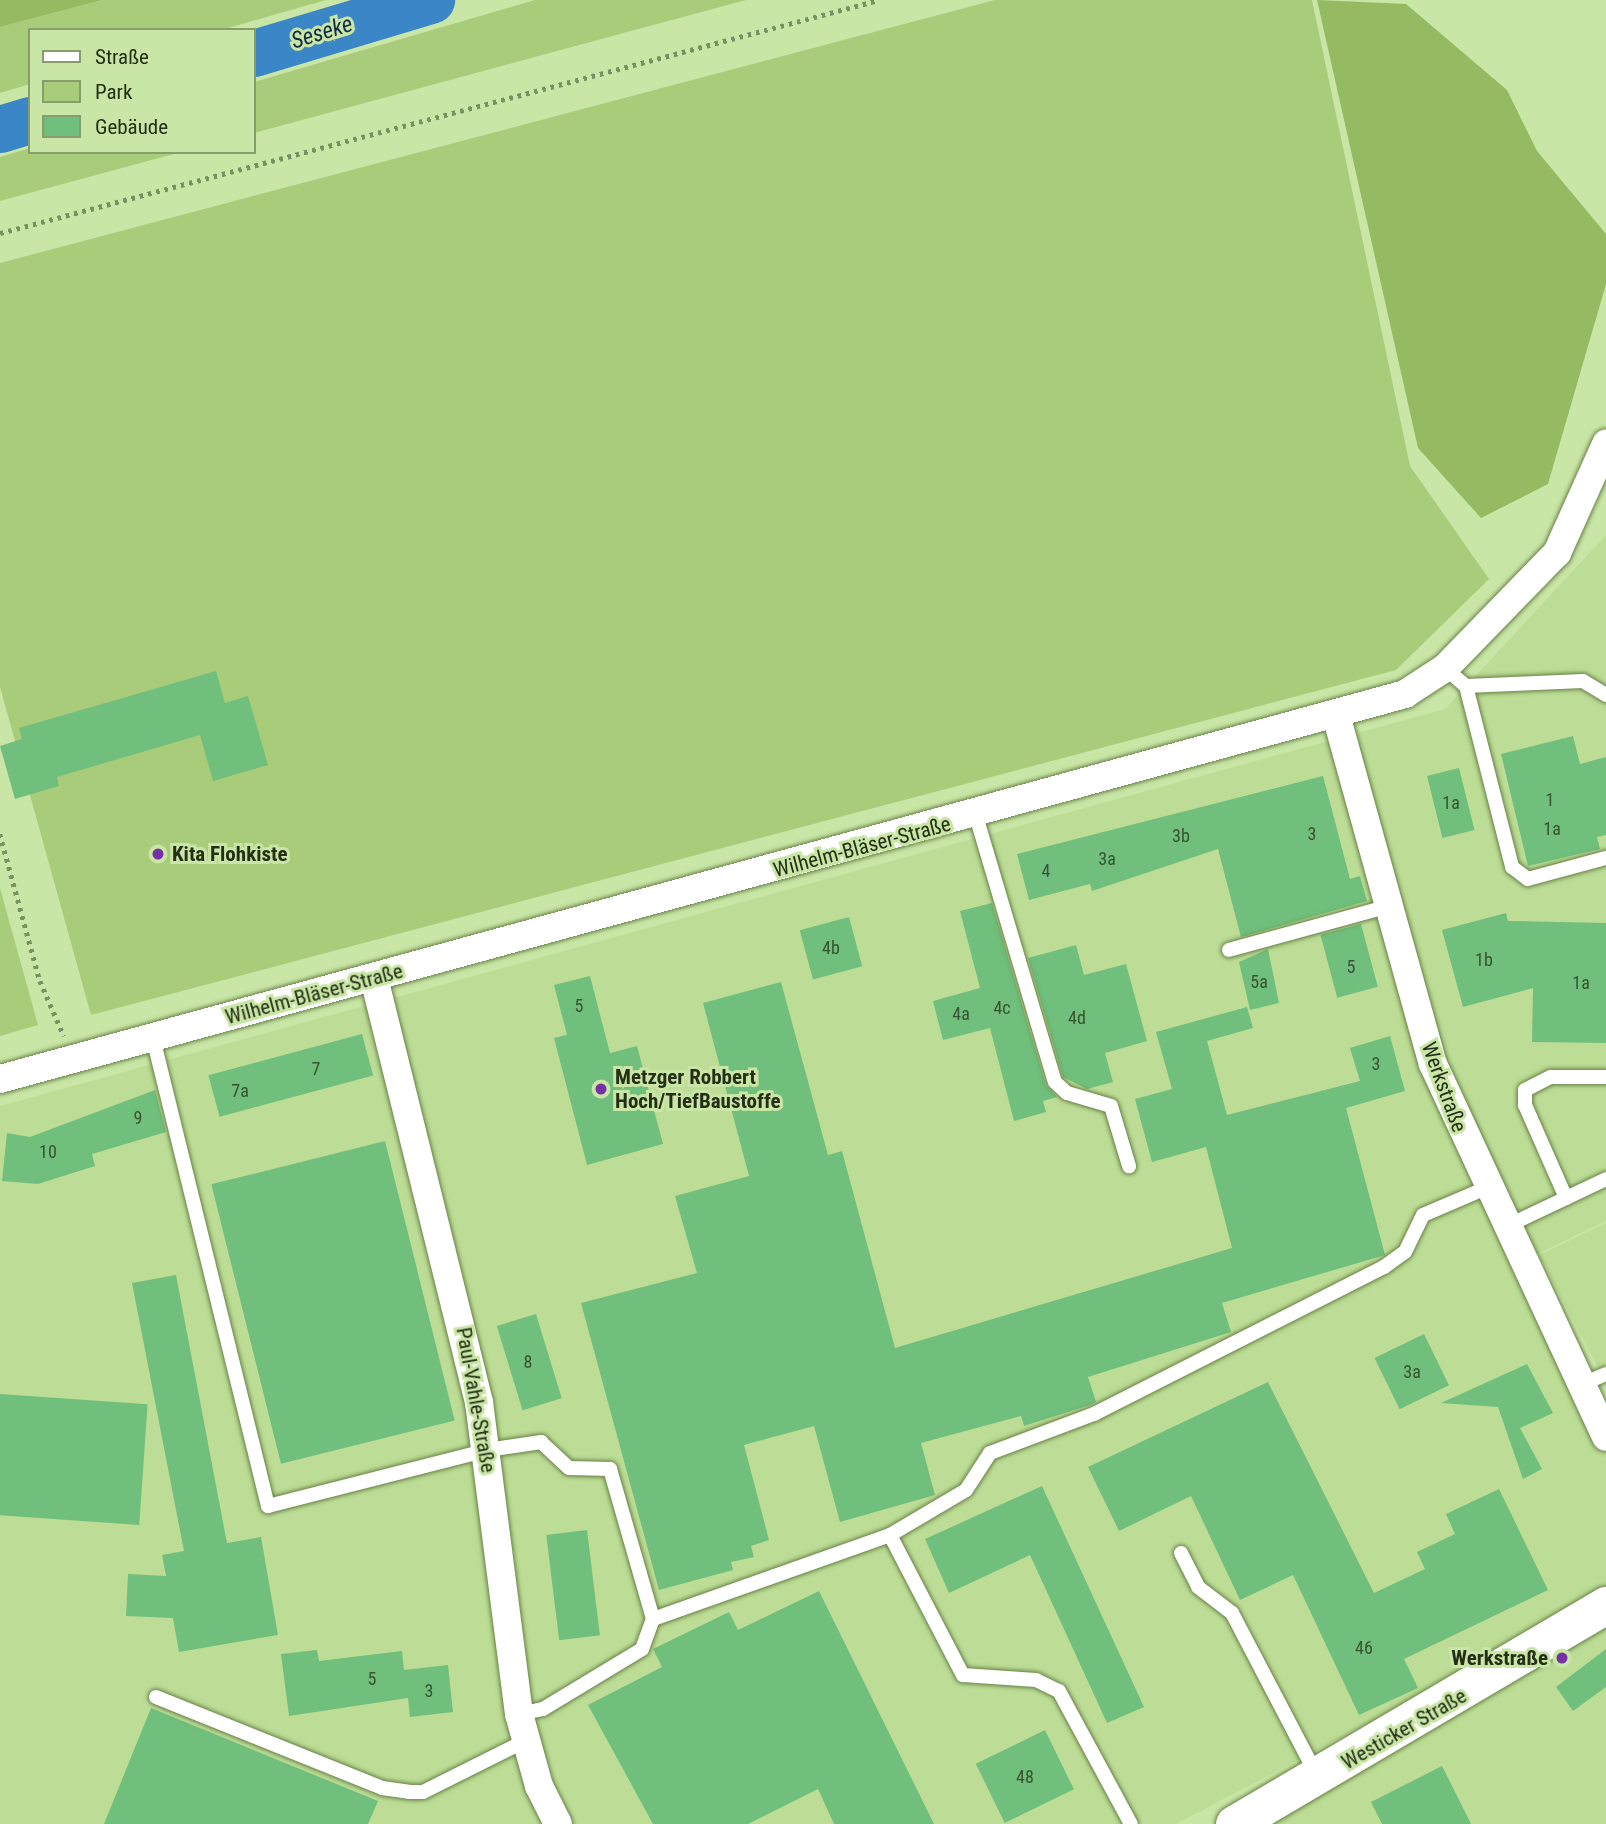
<!DOCTYPE html>
<html>
<head>
<meta charset="utf-8">
<style>
	body { margin:0 }
	#map { position:relative; width:1606px; height:1824px; overflow:hidden; background:#c9e6a6; font-family:"Roboto Condensed",sans-serif }
	div>[style] { position:absolute }
	.built>* { inset:0; background:#bddd96 }
	.green>* { inset:0; background:#a9cc7a }
	.forest>* { inset:0; background:#95ba61 }
	.river>* { height:47px; margin:-23.5px; padding:0 23.5px; transform-origin:23.5px; border-radius:23.5px; background:#3a86c7 }
	.building>* { inset:0; background:#70bf7c; transform-origin:0 0 }
	.path>* { height:4.5px; margin-top:-2.25px; transform-origin:0; background:repeating-linear-gradient(90deg,#7b9062 0 3.5px,transparent 0 8.5px) }
	.roads { filter:drop-shadow(0 0 2px #698247) drop-shadow(0 0 2px #698247) }
	.service>* { height:14px; margin:-7px; padding:0 7px; transform-origin:7px; border-radius:7px; background:#fff }
	.minor>* { height:28px; margin:-14px; padding:0 14px; transform-origin:14px; border-radius:14px; background:#fff }
	.tertiary>* { height:37px; margin:-18.5px; padding:0 18.5px; transform-origin:18.5px; border-radius:18.5px; background:#fff }
	.dots>* { width:19px; height:19px; translate:-50% -50%; box-sizing:border-box; border:4px solid #c9e6a6; border-radius:50% }
	span { translate:-50% -50%; white-space:nowrap; text-align:center; line-height:1.15; -webkit-text-stroke:6px #c9e6a6; paint-order:stroke }
	.number-label { font-size:18px; color:#375330 }
	.number-label span { -webkit-text-stroke-width:0 }
	.street-label { font-size:21px; color:#242f16 }
	.poi-label { font-size:21px; color:#242f16; font-weight:700 }
	.left { translate:0 -50%; text-align:left }
	.right { translate:-100% -50%; text-align:right }
	.water-label { font-size:23px; color:#0d2c47; font-style:italic }
	.legend { position:absolute; left:28px; top:28px; width:228px; height:126px; box-sizing:border-box; background:#c9e6a6; border:2px solid #879d6c; margin:0; padding:9px 12px; list-style:none; font-size:21px; color:#242f16 }
	.legend li { display:flex; align-items:center; gap:14px; height:35px }
	.legend b { width:35px; border:2px solid #879d6c }
</style>
</head>
<body>
<div id="map">
	<div class="built">
		<div style="clip-path:polygon(1606px 535px,1606px 1221px,1519px 1263px,1606px 1442px,1606px 1589px,1504px 1652px,1176px 1824px,0 1824px,0 1106px,1445px 709px)"></div>
		<div style="clip-path:polygon(1606px 1223px,1606px 1383px,1539px 1255px)"></div>
		<div style="clip-path:polygon(1606px 1617px,1606px 1824px,1241px 1824px)"></div>
	</div>
	<div class="green">
		<div style="clip-path:polygon(102px 0,326px 0,221px 30px,30px 30px,30px 84px,0 93px,0 27px)"></div>
		<div style="clip-path:polygon(535px 0,746px 0,254px 133px,254px 82px)"></div>
		<div style="clip-path:polygon(995px 0,1312px 0,1410px 466px,1489px 579px,1396px 670px,91px 1015px,0 687px,0 263px)"></div>
		<div style="clip-path:polygon(30px 148px,30px 152px,181px 152px,0 201px,0 157px)"></div>
		<div style="clip-path:polygon(0 888px,38px 1025px,0 1036px)"></div>
	</div>
	<div class="forest">
		<div style="clip-path:polygon(0 0,102px 0,0 27px)"></div>
		<div style="clip-path:polygon(1317px 0,1406px 4px,1507px 90px,1537px 151px,1606px 234px,1606px 284px,1548px 484px,1481px 518px,1418px 448px)"></div>
	</div>
	<div class="river">
		<div style="left:254px;top:53px;width:185px;rotate:-16.7deg"></div>
		<div style="left:0;top:129px;width:31px;rotate:-17deg"></div>
	</div>
	<div class="building">
		<div style="clip-path:polygon(216px 671px,225px 703px,248px 696px,268px 765px,213px 781px,200px 735px,57px 777px,59px 786px,15px 799px,0 746px,22px 739px,19px 728px)"></div>
		<div style="clip-path:polygon(1573px 736px,1580px 764px,1606px 757px,1606px 835px,1597px 837px,1600px 849px,1528px 866px,1501px 754px)"></div>
		<div style="left:1459px;top:768px;width:64px;height:33px;rotate:76deg"></div>
		<div style="clip-path:polygon(1323px 776px,1350px 879px,1360px 876px,1367px 901px,1241px 937px,1218px 849px,1092px 891px,1090px 884px,1029px 900px,1017px 854px)"></div>
		<div style="clip-path:polygon(992px 903px,1046px 1085px,1057px 1097px,1043px 1101px,1046px 1112px,1014px 1121px,990px 1028px,943px 1040px,933px 1001px,980px 988px,960px 911px)"></div>
		<div style="clip-path:polygon(1506px 913px,1508px 921px,1606px 923px,1606px 1043px,1532px 1042px,1533px 988px,1463px 1007px,1442px 930px)"></div>
		<div style="left:849px;top:917px;width:51px;height:51px;rotate:75deg"></div>
		<div style="left:1361px;top:924px;width:65px;height:42px;rotate:75deg"></div>
		<div style="clip-path:polygon(1076px 945px,1084px 975px,1126px 964px,1147px 1041px,1105px 1053px,1113px 1082px,1087px 1089px,1063px 1077px,1028px 958px)"></div>
		<div style="clip-path:polygon(1268px 949px,1279px 1003px,1250px 1010px,1239px 962px)"></div>
		<div style="clip-path:polygon(590px 976px,610px 1053px,637px 1046px,663px 1144px,587px 1165px,554px 1038px,567px 1035px,554px 985px)"></div>
		<div style="clip-path:polygon(781px 982px,828px 1155px,842px 1151px,895px 1348px,1232px 1248px,1206px 1147px,1152px 1162px,1135px 1099px,1172px 1089px,1156px 1032px,1247px 1007px,1253px 1028px,1207px 1041px,1227px 1115px,1360px 1081px,1350px 1048px,1390px 1036px,1405px 1091px,1346px 1108px,1385px 1255px,1222px 1303px,1231px 1332px,1088px 1377px,1096px 1402px,1090px 1405px,1024px 1426px,1021px 1416px,921px 1443px,935px 1495px,840px 1522px,814px 1426px,744px 1445px,769px 1540px,751px 1546px,754px 1557px,731px 1562px,733px 1570px,659px 1590px,581px 1303px,697px 1273px,675px 1196px,749px 1176px,703px 1003px)"></div>
		<div style="left:362px;top:1034px;width:43px;height:159px;rotate:75deg"></div>
		<div style="clip-path:polygon(155px 1090px,166px 1132px,92px 1154px,95px 1166px,38px 1184px,2px 1181px,7px 1133px,30px 1137px)"></div>
		<div style="left:385px;top:1141px;width:288px;height:179px;rotate:76deg"></div>
		<div style="clip-path:polygon(176px 1275px,227px 1543px,261px 1537px,278px 1635px,179px 1652px,173px 1618px,126px 1616px,128px 1574px,166px 1576px,162px 1555px,184px 1551px,132px 1283px)"></div>
		<div style="left:536px;top:1314px;width:88px;height:41px;rotate:73deg"></div>
		<div style="left:1424px;top:1334px;width:57px;height:55px;rotate:64deg"></div>
		<div style="clip-path:polygon(1527px 1364px,1553px 1413px,1520px 1428px,1542px 1469px,1523px 1479px,1498px 1407px,1441px 1403px)"></div>
		<div style="clip-path:polygon(1268px 1382px,1374px 1593px,1425px 1569px,1417px 1552px,1455px 1534px,1446px 1514px,1499px 1489px,1548px 1590px,1404px 1659px,1418px 1688px,1359px 1715px,1293px 1575px,1240px 1600px,1191px 1496px,1119px 1531px,1088px 1467px)"></div>
		<div style="left:0;top:1394px;width:148px;height:121px;rotate:4deg"></div>
		<div style="clip-path:polygon(1042px 1486px,1144px 1707px,1107px 1723px,1030px 1555px,949px 1593px,925px 1539px)"></div>
		<div style="left:587px;top:1530px;width:106px;height:41px;rotate:83deg"></div>
		<div style="clip-path:polygon(819px 1591px,934px 1824px,834px 1824px,818px 1789px,748px 1824px,653px 1824px,588px 1705px,662px 1667px,653px 1649px,729px 1612px,738px 1630px)"></div>
		<div style="clip-path:polygon(1606px 1649px,1606px 1687px,1573px 1711px,1556px 1687px)"></div>
		<div style="clip-path:polygon(317px 1650px,319px 1661px,402px 1651px,404px 1670px,448px 1665px,453px 1712px,410px 1717px,408px 1698px,289px 1716px,281px 1654px)"></div>
		<div style="clip-path:polygon(151px 1708px,378px 1801px,368px 1824px,104px 1824px)"></div>
		<div style="left:1045px;top:1730px;width:66px;height:77px;rotate:64deg"></div>
		<div style="clip-path:polygon(1442px 1766px,1471px 1824px,1382px 1824px,1371px 1802px)"></div>
	</div>
	<div class="path">
		<div style="left:0;top:233px;width:909px;rotate:-14.85deg"></div>
		<div style="left:0;top:834px;width:152px;rotate:74.8deg"></div>
		<div style="left:40px;top:981px;width:60px;rotate:66.4deg"></div>
	</div>
	<div class="roads">
		<div class="service">
			<div style="left:1445px;top:668px;width:28px;rotate:41deg"></div>
			<div style="left:1466px;top:686px;width:187px;rotate:75.7deg"></div>
			<div style="left:1512px;top:867px;width:20px;rotate:37deg"></div>
			<div style="left:1528px;top:879px;width:81px;rotate:-15.1deg"></div>
			<div style="left:1466px;top:686px;width:117px;rotate:-2.4deg"></div>
			<div style="left:1583px;top:681px;width:27px;rotate:31deg"></div>
			<div style="left:976px;top:816px;width:277px;rotate:73.5deg"></div>
			<div style="left:1055px;top:1082px;width:16px;rotate:43deg"></div>
			<div style="left:1067px;top:1093px;width:46px;rotate:16.5deg"></div>
			<div style="left:1111px;top:1106px;width:63px;rotate:73.3deg"></div>
			<div style="left:1229px;top:950px;width:167px;rotate:-15.3deg"></div>
			<div style="left:153px;top:1038px;width:482px;rotate:76.2deg"></div>
			<div style="left:268px;top:1506px;width:226px;rotate:-14.3deg"></div>
			<div style="left:487px;top:1450px;width:55px;rotate:-8.4deg"></div>
			<div style="left:541px;top:1442px;width:38px;rotate:43deg"></div>
			<div style="left:569px;top:1468px;width:41px;rotate:1.4deg"></div>
			<div style="left:610px;top:1469px;width:156px;rotate:74deg"></div>
			<div style="left:1566px;top:1198px;width:102px;rotate:-113.8deg"></div>
			<div style="left:1525px;top:1105px;width:15px;rotate:-90deg"></div>
			<div style="left:1525px;top:1090px;width:29px;rotate:-27deg"></div>
			<div style="left:1551px;top:1077px;width:55px"></div>
			<div style="left:1505px;top:1227px;width:112px;rotate:-25.4deg"></div>
			<div style="left:1580px;top:1385px;width:28px;rotate:-23deg"></div>
			<div style="left:890px;top:1535px;width:158px;rotate:62.5deg"></div>
			<div style="left:963px;top:1675px;width:73px;rotate:3.9deg"></div>
			<div style="left:1036px;top:1680px;width:25px;rotate:26deg"></div>
			<div style="left:1059px;top:1691px;width:151px;rotate:61.6deg"></div>
			<div style="left:1181px;top:1553px;width:38px;rotate:63deg"></div>
			<div style="left:1198px;top:1587px;width:43px;rotate:37.4deg"></div>
			<div style="left:1232px;top:1613px;width:182px;rotate:62.4deg"></div>
			<div style="left:156px;top:1697px;width:244px;rotate:21.9deg"></div>
			<div style="left:382px;top:1788px;width:27px;rotate:8deg"></div>
			<div style="left:409px;top:1792px;width:14px"></div>
			<div style="left:423px;top:1792px;width:114px;rotate:-26.6deg"></div>
			<div style="left:519px;top:1714px;width:25px;rotate:-12deg"></div>
			<div style="left:543px;top:1709px;width:116px;rotate:-31.2deg"></div>
			<div style="left:642px;top:1649px;width:32px;rotate:-70deg"></div>
			<div style="left:653px;top:1619px;width:251px;rotate:-19.5deg"></div>
			<div style="left:890px;top:1535px;width:88px;rotate:-30.6deg"></div>
			<div style="left:966px;top:1490px;width:44px;rotate:-57deg"></div>
			<div style="left:990px;top:1453px;width:111px;rotate:-20.6deg"></div>
			<div style="left:1094px;top:1414px;width:325px;rotate:-26.9deg"></div>
			<div style="left:1384px;top:1267px;width:26px;rotate:-36deg"></div>
			<div style="left:1405px;top:1252px;width:41px;rotate:-64.1deg"></div>
			<div style="left:1423px;top:1215px;width:69px;rotate:-23.2deg"></div>
		</div>
		<div class="minor">
			<div style="left:1336px;top:715px;width:362px;rotate:74.5deg"></div>
			<div style="left:1433px;top:1064px;width:411px;rotate:65.1deg"></div>
			<div style="left:374px;top:978px;width:437px;rotate:76.1deg"></div>
			<div style="left:479px;top:1402px;width:315px;rotate:82.7deg"></div>
			<div style="left:519px;top:1714px;width:75px;rotate:74.5deg"></div>
			<div style="left:539px;top:1786px;width:42px;rotate:63.4deg"></div>
			<div style="left:0;top:1079px;width:1457px;rotate:-15.32deg"></div>
			<div style="left:1405px;top:694px;width:48px;rotate:-33deg"></div>
			<div style="left:1445px;top:668px;width:161px;rotate:-45.8deg"></div>
			<div style="left:1557px;top:553px;width:120px;rotate:-65.8deg"></div>
		</div>
		<div class="tertiary">
			<div style="left:1234px;top:1824px;width:432px;rotate:-30.5deg"></div>
		</div>
	</div>
	<div class="dots">
		<div style="left:158px;top:854px;background:#7631a5"></div>
		<div style="left:601px;top:1089px;background:#7631a5"></div>
		<div style="left:1562px;top:1658px;background:#7631a5"></div>
	</div>
	<div class="number-label">
		<span style="left:1550px;top:800px">1</span>
		<span style="left:1451px;top:803px">1a</span>
		<span style="left:1552px;top:829px">1a</span>
		<span style="left:1312px;top:834px">3</span>
		<span style="left:1181px;top:836px">3b</span>
		<span style="left:1107px;top:859px">3a</span>
		<span style="left:1046px;top:871px">4</span>
		<span style="left:831px;top:948px">4b</span>
		<span style="left:1484px;top:960px">1b</span>
		<span style="left:1351px;top:967px">5</span>
		<span style="left:1259px;top:982px">5a</span>
		<span style="left:1581px;top:983px">1a</span>
		<span style="left:579px;top:1006px">5</span>
		<span style="left:1002px;top:1008px">4c</span>
		<span style="left:961px;top:1014px">4a</span>
		<span style="left:1077px;top:1018px">4d</span>
		<span style="left:1376px;top:1064px">3</span>
		<span style="left:316px;top:1069px">7</span>
		<span style="left:240px;top:1091px">7a</span>
		<span style="left:138px;top:1118px">9</span>
		<span style="left:48px;top:1152px">10</span>
		<span style="left:528px;top:1362px">8</span>
		<span style="left:1412px;top:1372px">3a</span>
		<span style="left:1364px;top:1648px">46</span>
		<span style="left:372px;top:1679px">5</span>
		<span style="left:429px;top:1691px">3</span>
		<span style="left:1025px;top:1777px">48</span>
	</div>
	<div class="street-label">
		<span style="left:862px;top:847px;rotate:-15deg">Wilhelm-Bläser-Straße</span>
		<span style="left:314px;top:994px;rotate:-15deg">Wilhelm-Bläser-Straße</span>
		<span style="left:1444px;top:1087px;rotate:70deg">Werkstraße</span>
		<span style="left:476px;top:1400px;rotate:80deg">Paul-Vahle-Straße</span>
		<span style="left:1404px;top:1729px;rotate:-30deg">Westicker Straße</span>
	</div>
	<div class="poi-label">
		<span class="left" style="left:172px;top:854px">Kita Flohkiste</span>
		<span class="left" style="left:615px;top:1089px">Metzger Robbert<br>Hoch/TiefBaustoffe</span>
		<span class="right" style="left:1548px;top:1658px">Werkstraße</span>
	</div>
	<div class="water-label">
		<span style="left:322px;top:33px;rotate:-17deg">Seseke</span>
	</div>
	<ul class="legend">
	<li><b style="height:9px;background:#fff"></b>Straße</li>
	<li><b style="height:19px;background:#a9cc7a"></b>Park</li>
	<li><b style="height:19px;background:#70bf7c"></b>Gebäude</li>
	</ul>
</div>
</body>
</html>
